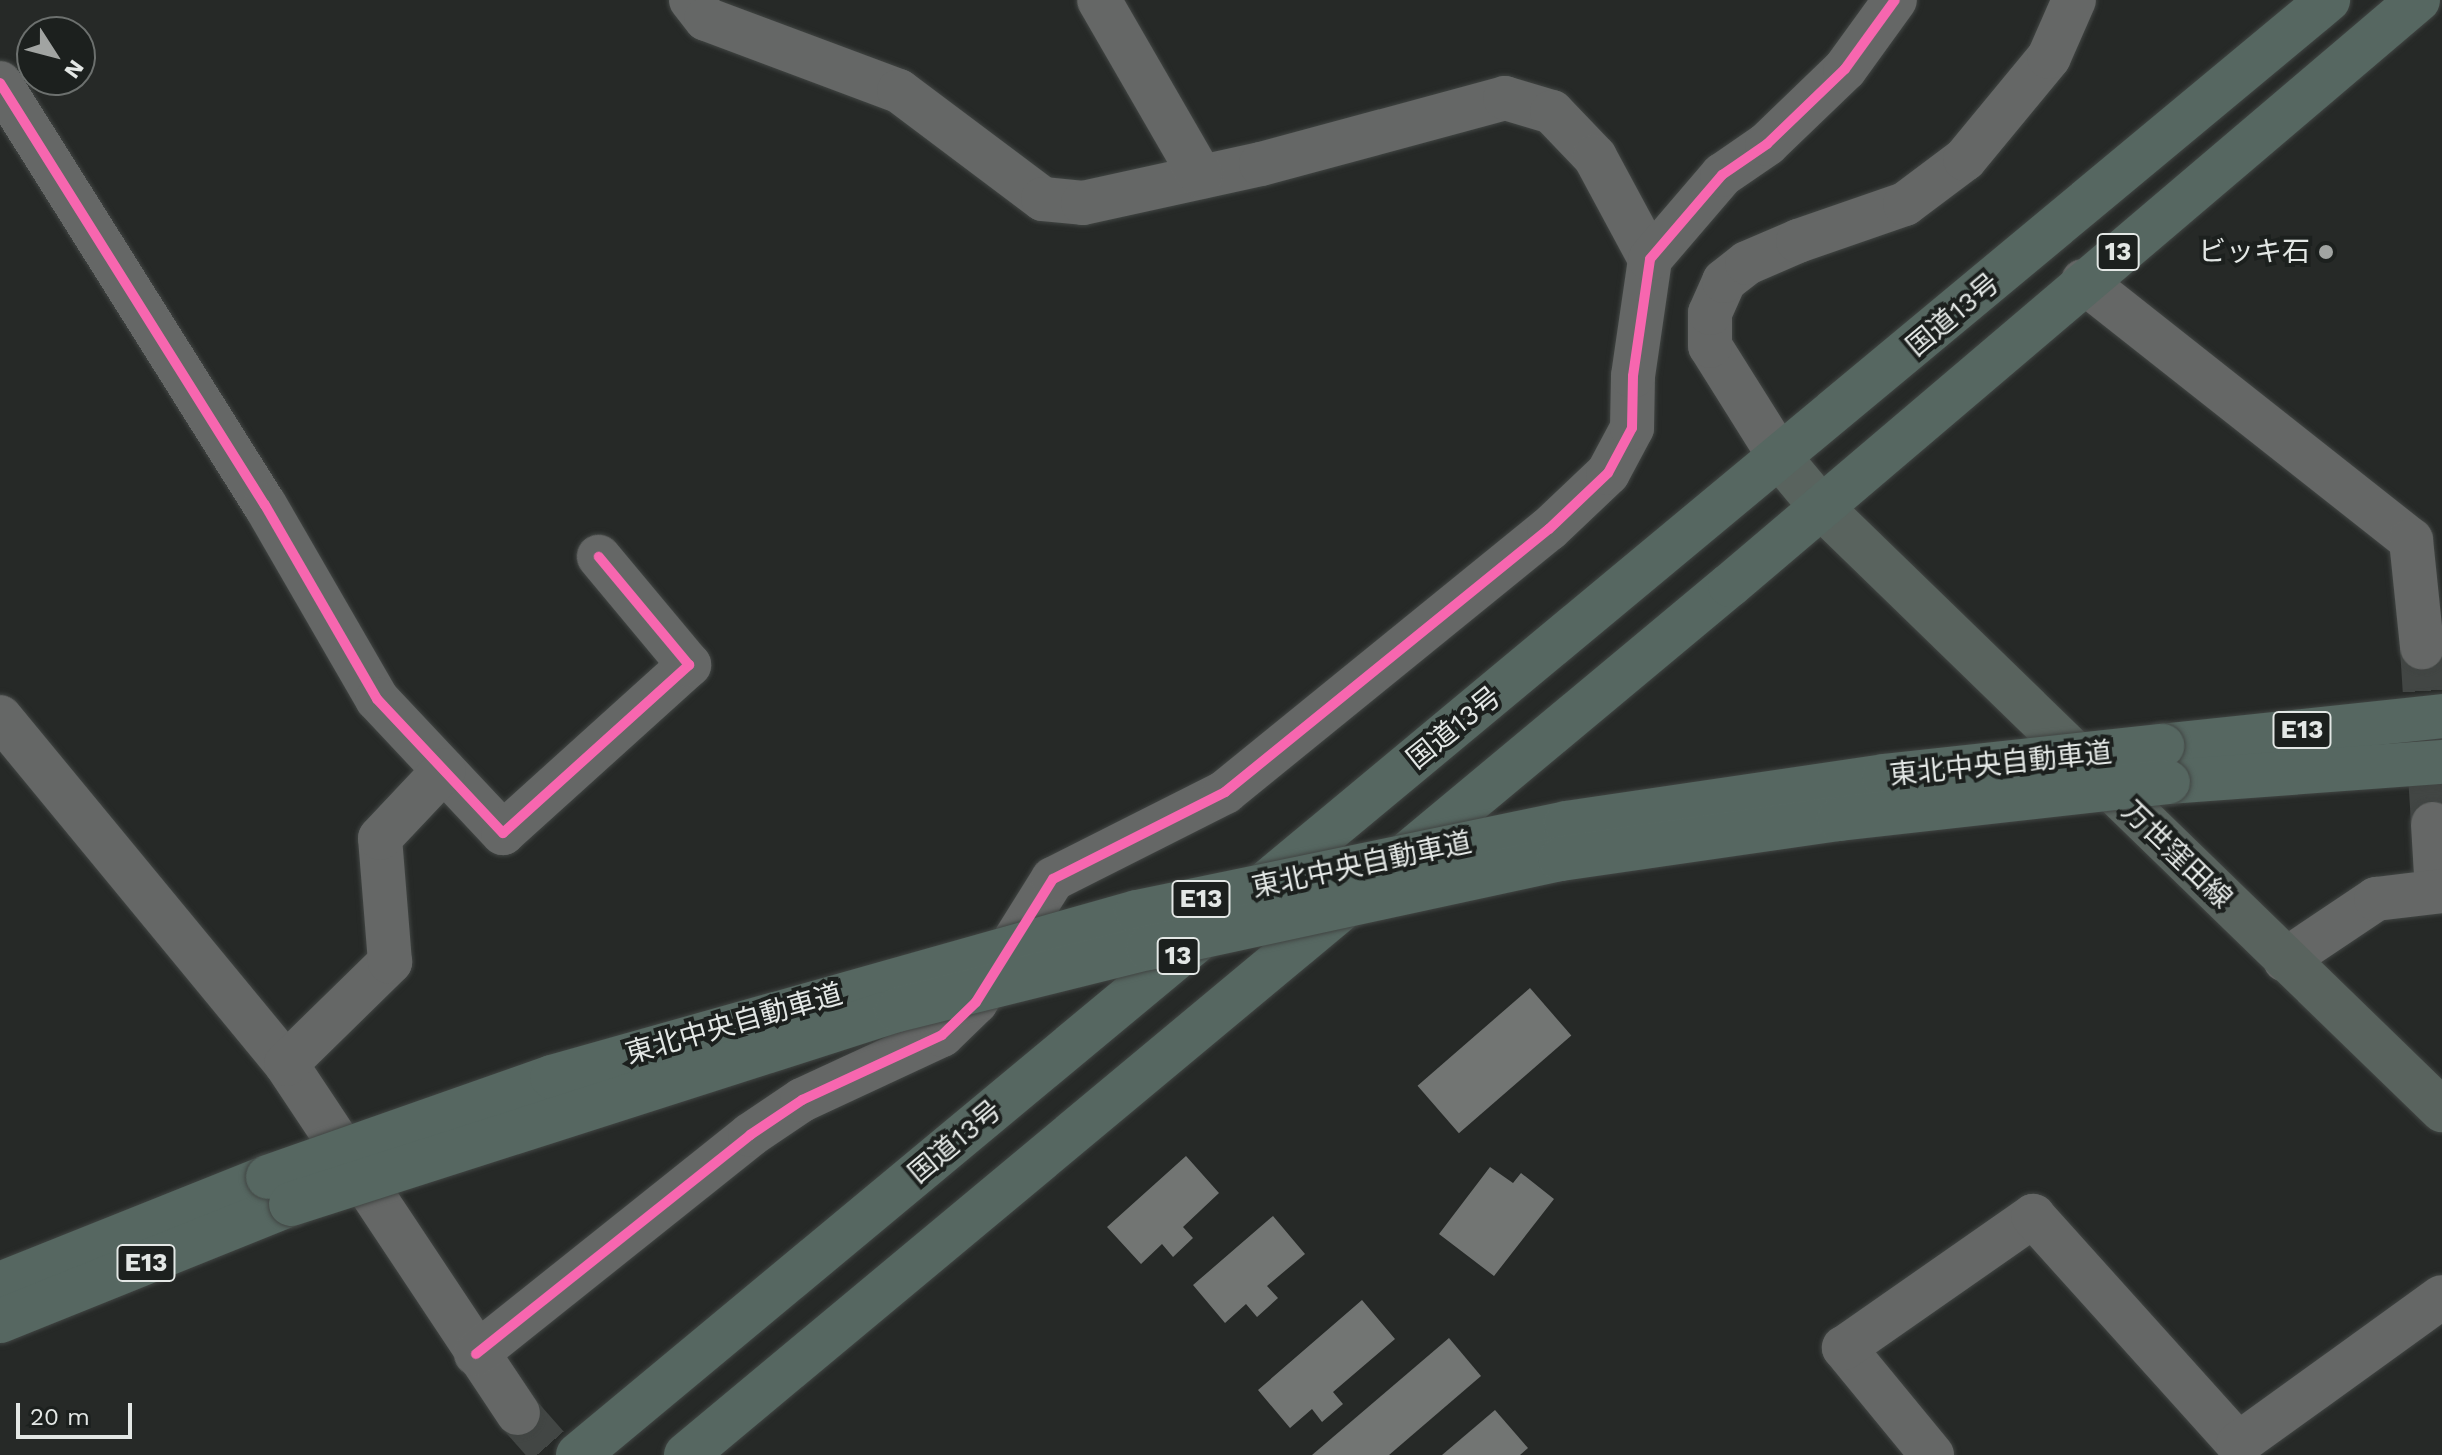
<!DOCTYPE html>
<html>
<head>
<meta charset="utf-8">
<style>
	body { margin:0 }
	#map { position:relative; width:2442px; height:1455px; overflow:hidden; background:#262927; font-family:"Work Sans","Noto Sans JP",sans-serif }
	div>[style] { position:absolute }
	.building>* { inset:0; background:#727573; transform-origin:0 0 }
	.minor-tunnel>* { height:44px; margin-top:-22px; transform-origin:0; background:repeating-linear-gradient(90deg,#424644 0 44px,transparent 0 66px) }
	.roads { filter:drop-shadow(0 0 2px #414543) drop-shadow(0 0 2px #414543) }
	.minor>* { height:44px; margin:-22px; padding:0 22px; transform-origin:22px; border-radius:22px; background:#656766 }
	.major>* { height:44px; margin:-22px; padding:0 22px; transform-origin:22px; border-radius:22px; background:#59635e }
	.highway>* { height:44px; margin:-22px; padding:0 22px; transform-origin:22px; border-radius:22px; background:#566761 }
	.bridges { filter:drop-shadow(0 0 2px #414543) drop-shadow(0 0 2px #414543) }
	.highway-bridge>* { height:44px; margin:-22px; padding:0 22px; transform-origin:22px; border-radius:22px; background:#566761 }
	.cycleway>* { height:10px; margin:-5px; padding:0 5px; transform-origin:5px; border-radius:5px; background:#f766af }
	.dots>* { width:22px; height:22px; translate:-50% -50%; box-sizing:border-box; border:4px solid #1c201e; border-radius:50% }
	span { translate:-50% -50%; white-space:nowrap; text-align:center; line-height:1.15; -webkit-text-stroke:8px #1c201e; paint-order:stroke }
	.shield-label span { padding:2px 6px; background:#1c201e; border:2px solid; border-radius:6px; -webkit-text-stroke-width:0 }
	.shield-label { font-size:26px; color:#e3e7e5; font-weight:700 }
	.poi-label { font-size:28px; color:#e3e7e5 }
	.right { translate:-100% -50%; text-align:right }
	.street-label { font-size:28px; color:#e3e7e5 }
	.north { position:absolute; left:16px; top:16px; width:80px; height:80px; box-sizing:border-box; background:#1c201e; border:2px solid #6c706e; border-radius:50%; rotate:126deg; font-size:22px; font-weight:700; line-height:32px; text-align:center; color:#e3e7e5 }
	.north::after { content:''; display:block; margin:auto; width:28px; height:36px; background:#a1a4a2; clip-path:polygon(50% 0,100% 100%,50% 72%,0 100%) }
	.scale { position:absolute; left:16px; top:1403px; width:116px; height:36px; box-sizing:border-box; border:4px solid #e3e7e5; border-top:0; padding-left:10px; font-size:24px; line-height:28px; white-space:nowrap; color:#e3e7e5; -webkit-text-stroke:6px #1c201e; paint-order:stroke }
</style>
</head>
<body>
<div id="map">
	<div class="building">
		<div style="left:1530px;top:988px;width:63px;height:149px;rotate:49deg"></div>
		<div style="clip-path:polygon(1186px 1156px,1219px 1193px,1183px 1227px,1193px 1238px,1173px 1257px,1162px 1244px,1141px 1264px,1107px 1227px)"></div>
		<div style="clip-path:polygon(1490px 1167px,1513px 1183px,1521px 1173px,1554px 1199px,1494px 1276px,1439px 1234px)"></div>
		<div style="clip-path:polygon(1273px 1216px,1305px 1254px,1267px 1286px,1278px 1298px,1257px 1317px,1246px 1304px,1225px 1323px,1193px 1285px)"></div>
		<div style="clip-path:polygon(1362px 1300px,1395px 1339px,1333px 1392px,1343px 1404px,1322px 1422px,1312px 1409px,1290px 1428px,1258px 1390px)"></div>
		<div style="clip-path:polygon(1449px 1338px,1481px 1376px,1389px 1455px,1312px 1455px)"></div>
		<div style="clip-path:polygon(1495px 1410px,1528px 1448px,1520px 1455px,1442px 1455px)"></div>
	</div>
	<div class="minor-tunnel">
		<div style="left:2422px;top:647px;width:177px;rotate:86.4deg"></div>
		<div style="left:518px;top:1413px;width:56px;rotate:48.6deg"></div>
	</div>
	<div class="roads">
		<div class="minor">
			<div style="left:691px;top:0;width:24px;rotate:52deg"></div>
			<div style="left:706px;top:19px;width:206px;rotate:20.5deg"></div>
			<div style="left:899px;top:91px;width:180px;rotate:36.9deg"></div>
			<div style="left:1043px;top:199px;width:40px;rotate:5.7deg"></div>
			<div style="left:1083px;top:203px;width:182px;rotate:-12.4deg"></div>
			<div style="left:1261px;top:164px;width:253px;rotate:-15.1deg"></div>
			<div style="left:1505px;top:98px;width:49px;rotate:16.6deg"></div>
			<div style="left:1552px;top:112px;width:62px;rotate:46.3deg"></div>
			<div style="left:1595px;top:157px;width:116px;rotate:61.7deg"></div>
			<div style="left:1099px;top:0;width:204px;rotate:60deg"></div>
			<div style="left:0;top:83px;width:498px;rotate:57.9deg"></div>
			<div style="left:265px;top:505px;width:224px;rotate:60deg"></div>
			<div style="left:377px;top:699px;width:184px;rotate:46.8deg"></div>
			<div style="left:503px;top:833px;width:251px;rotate:-42.1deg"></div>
			<div style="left:689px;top:665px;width:141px;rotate:-129.8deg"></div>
			<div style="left:2083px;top:281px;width:418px;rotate:38.3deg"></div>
			<div style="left:2411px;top:540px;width:108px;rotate:84.1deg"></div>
			<div style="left:1781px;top:459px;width:133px;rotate:-122.1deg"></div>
			<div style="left:1710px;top:346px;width:33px;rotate:-90deg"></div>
			<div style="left:1710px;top:313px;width:35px;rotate:-66deg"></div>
			<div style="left:1724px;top:281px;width:29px;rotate:-38deg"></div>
			<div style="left:1747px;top:263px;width:56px;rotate:-23.3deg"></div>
			<div style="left:1798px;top:241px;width:113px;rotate:-19.1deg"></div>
			<div style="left:1905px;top:204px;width:75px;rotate:-36.9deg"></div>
			<div style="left:1965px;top:159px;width:132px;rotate:-50.5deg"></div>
			<div style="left:2049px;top:57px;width:62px;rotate:-66.3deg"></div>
			<div style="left:0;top:717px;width:450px;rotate:50.5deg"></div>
			<div style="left:286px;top:1064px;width:419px;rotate:56.4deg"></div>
			<div style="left:2433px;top:824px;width:67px;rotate:86.6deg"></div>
			<div style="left:2285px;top:960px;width:110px;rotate:-33.8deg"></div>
			<div style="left:2376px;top:899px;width:66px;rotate:-6.9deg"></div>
			<div style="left:286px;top:1064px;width:146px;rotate:-44.4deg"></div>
			<div style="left:390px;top:962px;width:124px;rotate:-94.6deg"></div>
			<div style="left:380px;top:838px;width:93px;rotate:-46.7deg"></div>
			<div style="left:476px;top:1354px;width:351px;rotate:-38.6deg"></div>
			<div style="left:750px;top:1135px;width:63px;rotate:-33.9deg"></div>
			<div style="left:802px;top:1100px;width:154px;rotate:-24.9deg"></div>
			<div style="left:942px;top:1035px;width:47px;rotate:-44.1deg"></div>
			<div style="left:976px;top:1002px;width:145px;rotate:-58deg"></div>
			<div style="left:1053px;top:879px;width:193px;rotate:-26.8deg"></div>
			<div style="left:1225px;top:792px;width:417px;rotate:-39.1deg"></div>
			<div style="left:1549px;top:529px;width:81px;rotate:-43.5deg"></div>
			<div style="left:1608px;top:473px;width:51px;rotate:-61.9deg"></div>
			<div style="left:1632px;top:428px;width:52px;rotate:-88.9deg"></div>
			<div style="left:1633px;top:376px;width:118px;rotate:-81.7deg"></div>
			<div style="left:1650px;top:259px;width:111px;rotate:-49.4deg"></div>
			<div style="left:1722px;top:175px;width:55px;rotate:-34.6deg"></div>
			<div style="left:1767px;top:144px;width:108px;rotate:-43.9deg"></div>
			<div style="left:1845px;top:69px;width:85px;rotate:-54.1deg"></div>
			<div style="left:1932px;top:1455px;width:139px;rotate:-129.4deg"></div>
			<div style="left:1844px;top:1348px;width:231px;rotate:-34.9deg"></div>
			<div style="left:2033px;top:1216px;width:307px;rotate:48deg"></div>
			<div style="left:2238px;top:1444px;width:251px;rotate:-35.8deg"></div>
		</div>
		<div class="major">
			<div style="left:1781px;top:459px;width:62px;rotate:50.2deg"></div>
			<div style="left:1821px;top:507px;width:866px;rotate:44.16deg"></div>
		</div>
		<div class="highway">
			<div style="left:2162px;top:746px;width:282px;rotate:-6.1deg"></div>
			<div style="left:2168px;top:782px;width:275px;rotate:-4.2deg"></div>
			<div style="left:0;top:1284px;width:289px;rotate:-21.8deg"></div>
			<div style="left:0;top:1321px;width:314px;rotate:-21.9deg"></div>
			<div style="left:578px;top:1455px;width:2276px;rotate:-39.74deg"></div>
			<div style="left:686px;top:1455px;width:1359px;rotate:-39.81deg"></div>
			<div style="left:1730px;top:585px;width:903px;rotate:-40.37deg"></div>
		</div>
	</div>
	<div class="bridges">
		<div class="highway-bridge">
			<div style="left:268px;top:1177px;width:301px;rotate:-19.4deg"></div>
			<div style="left:552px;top:1077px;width:608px;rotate:-15.75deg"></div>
			<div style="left:1137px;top:912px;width:438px;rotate:-11.7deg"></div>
			<div style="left:1566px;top:823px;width:321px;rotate:-8.4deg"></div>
			<div style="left:1884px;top:776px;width:280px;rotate:-6.2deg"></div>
			<div style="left:291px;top:1204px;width:636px;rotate:-17.75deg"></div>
			<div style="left:897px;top:1010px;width:259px;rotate:-13.9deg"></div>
			<div style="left:1148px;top:948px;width:422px;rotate:-12.2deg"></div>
			<div style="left:1560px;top:859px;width:282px;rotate:-8.2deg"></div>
			<div style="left:1839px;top:819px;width:331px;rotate:-6.4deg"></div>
		</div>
	</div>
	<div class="cycleway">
		<div style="left:0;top:83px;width:498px;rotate:57.9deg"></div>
		<div style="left:265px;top:505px;width:224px;rotate:60deg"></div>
		<div style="left:377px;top:699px;width:184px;rotate:46.8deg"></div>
		<div style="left:503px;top:833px;width:251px;rotate:-42.1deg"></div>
		<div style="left:689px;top:665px;width:141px;rotate:-129.8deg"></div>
		<div style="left:476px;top:1354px;width:351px;rotate:-38.6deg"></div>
		<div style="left:750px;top:1135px;width:63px;rotate:-33.9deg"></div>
		<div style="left:802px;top:1100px;width:154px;rotate:-24.9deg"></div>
		<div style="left:942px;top:1035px;width:47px;rotate:-44.1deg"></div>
		<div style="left:976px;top:1002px;width:145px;rotate:-58deg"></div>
		<div style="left:1053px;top:879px;width:193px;rotate:-26.8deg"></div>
		<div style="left:1225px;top:792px;width:417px;rotate:-39.1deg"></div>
		<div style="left:1549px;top:529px;width:81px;rotate:-43.5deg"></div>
		<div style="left:1608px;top:473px;width:51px;rotate:-61.9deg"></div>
		<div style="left:1632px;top:428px;width:52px;rotate:-88.9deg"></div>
		<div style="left:1633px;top:376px;width:118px;rotate:-81.7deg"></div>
		<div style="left:1650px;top:259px;width:111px;rotate:-49.4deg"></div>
		<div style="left:1722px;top:175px;width:55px;rotate:-34.6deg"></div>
		<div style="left:1767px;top:144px;width:108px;rotate:-43.9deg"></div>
		<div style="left:1845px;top:69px;width:85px;rotate:-54.1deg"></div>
	</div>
	<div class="dots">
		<div style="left:2326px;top:252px;background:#a1a4a2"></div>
	</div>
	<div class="shield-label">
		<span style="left:2118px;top:252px">13</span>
		<span style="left:2302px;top:730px">E13</span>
		<span style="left:1201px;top:899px">E13</span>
		<span style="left:1178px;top:956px">13</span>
		<span style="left:146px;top:1263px">E13</span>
	</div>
	<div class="poi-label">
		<span class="right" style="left:2310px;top:252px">ビッキ石</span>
	</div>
	<div class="street-label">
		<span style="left:1953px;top:315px;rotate:-40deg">国道13号</span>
		<span style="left:1454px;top:728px;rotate:-39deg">国道13号</span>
		<span style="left:2001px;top:764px;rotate:-6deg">東北中央自動車道</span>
		<span style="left:2177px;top:855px;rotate:44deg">万世窪田線</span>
		<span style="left:1362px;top:865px;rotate:-12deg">東北中央自動車道</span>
		<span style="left:734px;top:1024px;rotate:-16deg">東北中央自動車道</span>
		<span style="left:955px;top:1142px;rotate:-40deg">国道13号</span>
	</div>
	<div class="north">N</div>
	<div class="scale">20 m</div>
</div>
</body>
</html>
